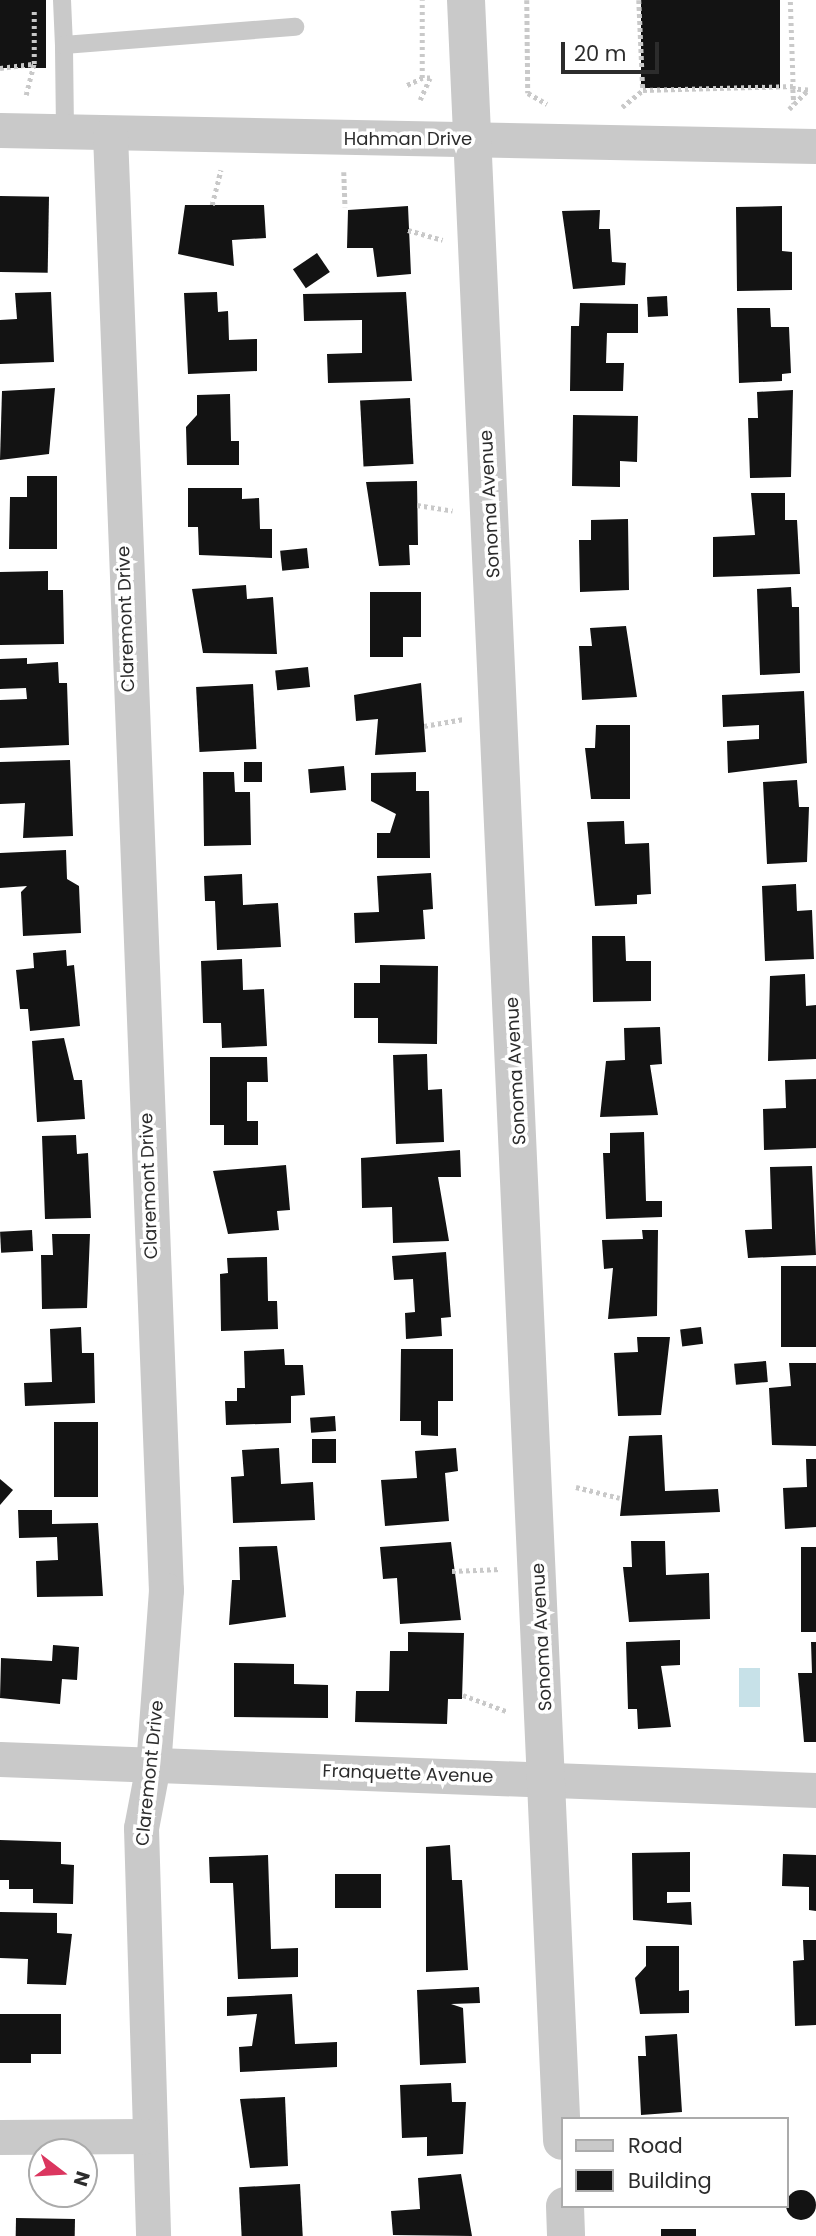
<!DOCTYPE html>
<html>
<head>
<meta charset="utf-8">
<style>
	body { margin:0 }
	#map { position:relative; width:816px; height:2236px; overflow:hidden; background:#fff; font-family:Poppins,sans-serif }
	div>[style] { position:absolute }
	.water>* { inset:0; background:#c7e1e8; transform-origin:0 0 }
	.building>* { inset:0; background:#131313; transform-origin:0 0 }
	.round { border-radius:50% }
	.path>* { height:4.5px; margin-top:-2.25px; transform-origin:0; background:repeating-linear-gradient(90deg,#c9c9c9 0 3.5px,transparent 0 7px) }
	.service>* { height:18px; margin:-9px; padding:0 9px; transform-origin:9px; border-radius:9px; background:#c9c9c9 }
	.minor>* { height:35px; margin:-17.5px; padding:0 17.5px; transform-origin:17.5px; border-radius:17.5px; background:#c9c9c9 }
	.tertiary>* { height:38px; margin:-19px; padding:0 19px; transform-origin:19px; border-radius:19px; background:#c9c9c9 }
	span { translate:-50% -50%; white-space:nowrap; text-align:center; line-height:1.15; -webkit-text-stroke:7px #fff; paint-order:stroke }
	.street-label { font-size:18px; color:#2c2c2c }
	.legend { position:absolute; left:561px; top:2117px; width:228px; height:91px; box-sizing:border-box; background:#fff; border:2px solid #ababab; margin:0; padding:9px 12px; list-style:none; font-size:21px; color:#2c2c2c }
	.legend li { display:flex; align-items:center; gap:14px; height:35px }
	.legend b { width:35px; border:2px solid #ababab }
	.north { position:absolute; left:28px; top:2138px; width:70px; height:70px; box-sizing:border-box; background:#fff; border:2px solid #ababab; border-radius:50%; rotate:107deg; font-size:19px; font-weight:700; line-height:28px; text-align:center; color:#2c2c2c }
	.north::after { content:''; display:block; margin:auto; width:24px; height:32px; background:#db365f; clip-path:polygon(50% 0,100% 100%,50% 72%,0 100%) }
	.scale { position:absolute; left:561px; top:42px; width:98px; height:32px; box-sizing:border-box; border:4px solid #2c2c2c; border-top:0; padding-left:9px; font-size:21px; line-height:24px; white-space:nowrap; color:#2c2c2c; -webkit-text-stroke:5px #fff; paint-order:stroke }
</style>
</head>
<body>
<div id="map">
	<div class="water">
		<div style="left:739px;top:1668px;width:21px;height:39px"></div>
	</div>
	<div class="building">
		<div style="left:0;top:0;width:46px;height:68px"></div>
		<div style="left:641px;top:0;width:139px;height:88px"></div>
		<div style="left:0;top:196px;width:49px;height:76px;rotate:1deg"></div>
		<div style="clip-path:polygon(185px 205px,264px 205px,266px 238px,232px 240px,234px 266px,178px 254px)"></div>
		<div style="clip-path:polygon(408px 206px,411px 274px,377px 277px,373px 248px,347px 248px,348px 210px)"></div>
		<div style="clip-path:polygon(782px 206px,782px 251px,792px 252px,792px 290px,737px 291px,736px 207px)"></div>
		<div style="clip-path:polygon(600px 210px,599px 229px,610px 229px,612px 262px,626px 263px,625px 285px,573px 289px,562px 211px)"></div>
		<div style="left:317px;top:253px;width:23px;height:29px;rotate:56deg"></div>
		<div style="clip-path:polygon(51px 292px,54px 362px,0 364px,0 320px,17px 319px,15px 293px)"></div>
		<div style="clip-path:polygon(217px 292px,218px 312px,228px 311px,229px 340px,257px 339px,257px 371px,188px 374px,184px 293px)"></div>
		<div style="clip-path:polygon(406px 292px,412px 381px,328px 383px,327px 354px,362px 353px,362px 320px,304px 321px,303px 294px)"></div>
		<div style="left:667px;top:296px;width:20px;height:20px;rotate:87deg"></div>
		<div style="clip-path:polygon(580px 303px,638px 304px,638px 333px,607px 333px,606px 363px,624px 363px,623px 391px,570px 391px,571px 326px,579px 326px)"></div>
		<div style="clip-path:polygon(737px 308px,770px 308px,771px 327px,789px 327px,791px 373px,782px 374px,782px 381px,739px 383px)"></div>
		<div style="clip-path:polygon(55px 388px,49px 454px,0 460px,2px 391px)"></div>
		<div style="clip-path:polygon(793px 390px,791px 477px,750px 478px,748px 418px,758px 418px,757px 392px)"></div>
		<div style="clip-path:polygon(230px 394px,231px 441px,239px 441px,239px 465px,187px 465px,186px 427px,197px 415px,197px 395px)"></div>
		<div style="left:410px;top:398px;width:66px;height:50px;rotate:87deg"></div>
		<div style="clip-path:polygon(573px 415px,638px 416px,637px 462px,620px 461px,620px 487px,572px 486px)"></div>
		<div style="clip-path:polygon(27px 476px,57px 476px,57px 549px,9px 549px,10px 497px,27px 497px)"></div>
		<div style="clip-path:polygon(417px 481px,418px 545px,409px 545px,410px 565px,379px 566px,366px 482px)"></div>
		<div style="clip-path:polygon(188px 488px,242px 488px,242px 499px,259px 498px,260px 529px,272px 529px,272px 558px,199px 555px,198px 527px,188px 527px)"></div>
		<div style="clip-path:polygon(751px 493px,785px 493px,785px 520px,797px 520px,800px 574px,713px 577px,713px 537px,755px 535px)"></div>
		<div style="clip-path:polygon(628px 519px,629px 590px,580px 592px,579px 540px,591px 540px,591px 520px)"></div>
		<div style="left:307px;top:548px;width:20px;height:27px;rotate:84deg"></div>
		<div style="clip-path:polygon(48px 571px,48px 590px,63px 590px,64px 644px,0 645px,0 572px)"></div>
		<div style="clip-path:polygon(246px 585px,247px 599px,273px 597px,277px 654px,203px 653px,192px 589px)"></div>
		<div style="clip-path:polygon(791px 587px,792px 607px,799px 607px,800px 673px,760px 675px,757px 589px)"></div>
		<div style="clip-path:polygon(370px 592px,421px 592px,421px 637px,403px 637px,403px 657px,370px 657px)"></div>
		<div style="clip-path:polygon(626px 626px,637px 697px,582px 700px,579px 646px,592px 646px,590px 628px)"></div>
		<div style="clip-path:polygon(27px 658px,27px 664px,58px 662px,59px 683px,67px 683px,69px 745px,0 748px,0 700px,27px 699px,26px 688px,0 689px,0 659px)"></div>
		<div style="left:308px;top:667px;width:20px;height:33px;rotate:84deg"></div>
		<div style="clip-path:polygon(421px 683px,426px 752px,375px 755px,378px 719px,356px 721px,354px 695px)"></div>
		<div style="left:253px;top:684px;width:65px;height:57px;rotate:87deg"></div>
		<div style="clip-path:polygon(804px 691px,807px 763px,728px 773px,727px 741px,759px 739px,759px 725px,723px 727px,722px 695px)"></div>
		<div style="clip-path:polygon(596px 725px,630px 725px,630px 799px,591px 799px,585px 748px,595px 748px)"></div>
		<div style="clip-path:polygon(70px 760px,73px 836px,23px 838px,25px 803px,0 804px,0 762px)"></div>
		<div style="left:244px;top:762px;width:18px;height:20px"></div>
		<div style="left:344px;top:766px;width:24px;height:36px;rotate:85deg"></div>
		<div style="clip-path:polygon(203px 772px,234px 772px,235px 792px,250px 792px,251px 845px,204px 846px)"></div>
		<div style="clip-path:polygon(416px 772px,416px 791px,429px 791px,430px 858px,377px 858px,377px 833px,390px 833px,396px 814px,371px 801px,371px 773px)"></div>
		<div style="clip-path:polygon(797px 780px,799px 807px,809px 807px,807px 862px,767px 864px,763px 782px)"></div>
		<div style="clip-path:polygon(624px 821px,625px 844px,649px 843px,651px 894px,637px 895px,637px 904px,595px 906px,587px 822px)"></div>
		<div style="clip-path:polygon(66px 850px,67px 879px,79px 886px,81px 933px,23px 936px,21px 892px,27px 886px,0 888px,0 853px)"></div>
		<div style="clip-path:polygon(431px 873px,433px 909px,423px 910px,425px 939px,355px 943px,354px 913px,379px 912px,377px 876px)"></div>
		<div style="clip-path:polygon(242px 874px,243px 905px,278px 903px,281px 947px,217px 950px,215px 901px,205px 901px,204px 876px)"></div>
		<div style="clip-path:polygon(796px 884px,797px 911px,812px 910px,814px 959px,765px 961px,762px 886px)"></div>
		<div style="clip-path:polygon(592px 936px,625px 936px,626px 961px,651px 961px,651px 1001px,593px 1002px)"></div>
		<div style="clip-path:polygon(66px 950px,67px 966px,74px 965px,80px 1026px,30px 1031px,28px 1009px,20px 1009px,16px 970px,34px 968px,33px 953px)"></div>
		<div style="clip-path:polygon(242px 959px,243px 990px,264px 989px,267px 1046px,222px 1048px,221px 1023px,203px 1023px,201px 961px)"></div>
		<div style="clip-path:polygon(380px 965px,438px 966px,437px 1044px,378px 1043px,378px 1018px,354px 1018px,354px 983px,380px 983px)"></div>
		<div style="clip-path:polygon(805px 974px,806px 1006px,816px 1005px,816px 1059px,768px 1061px,770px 976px)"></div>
		<div style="clip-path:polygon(660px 1027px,662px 1064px,650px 1065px,658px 1115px,600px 1117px,606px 1061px,625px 1060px,624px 1028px)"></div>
		<div style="clip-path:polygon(64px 1038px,74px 1080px,82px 1080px,85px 1119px,37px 1122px,32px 1041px)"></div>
		<div style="clip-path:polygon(427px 1054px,428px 1090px,442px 1089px,444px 1142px,396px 1144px,393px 1055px)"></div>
		<div style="clip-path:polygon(210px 1057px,267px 1057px,268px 1082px,247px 1082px,247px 1121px,258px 1121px,258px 1145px,224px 1145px,224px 1125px,210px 1125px)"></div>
		<div style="clip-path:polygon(816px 1079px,816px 1148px,764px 1150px,763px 1109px,786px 1108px,785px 1080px)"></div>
		<div style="clip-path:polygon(644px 1132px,646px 1201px,662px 1201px,662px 1217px,606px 1219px,603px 1153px,610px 1153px,610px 1133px)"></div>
		<div style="clip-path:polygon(76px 1135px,77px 1154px,88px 1153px,91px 1218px,45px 1219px,42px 1136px)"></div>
		<div style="clip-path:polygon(460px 1150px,461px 1177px,438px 1177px,449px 1241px,393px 1243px,392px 1207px,362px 1208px,361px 1158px)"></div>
		<div style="clip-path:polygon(286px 1165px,290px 1210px,277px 1211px,279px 1230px,228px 1234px,213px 1171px)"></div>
		<div style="clip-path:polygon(812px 1166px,816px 1255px,748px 1258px,745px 1230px,772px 1229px,770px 1167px)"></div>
		<div style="left:32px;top:1230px;width:21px;height:32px;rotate:87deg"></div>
		<div style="clip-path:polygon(642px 1230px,658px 1230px,657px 1316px,608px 1319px,613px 1268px,604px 1269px,602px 1240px,643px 1239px)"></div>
		<div style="clip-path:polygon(52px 1234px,90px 1234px,87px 1308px,42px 1309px,41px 1255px,53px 1255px)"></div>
		<div style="clip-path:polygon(446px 1252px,451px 1317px,441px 1318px,442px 1336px,406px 1339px,405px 1313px,415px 1312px,413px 1279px,394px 1280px,392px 1256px)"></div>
		<div style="clip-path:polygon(267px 1257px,268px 1301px,277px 1301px,278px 1329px,221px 1331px,220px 1274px,228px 1273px,227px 1258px)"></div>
		<div style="left:816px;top:1266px;width:81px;height:35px;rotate:90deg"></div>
		<div style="clip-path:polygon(81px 1327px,82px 1353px,94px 1353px,95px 1403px,25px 1406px,24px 1383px,52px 1382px,50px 1329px)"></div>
		<div style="left:701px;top:1327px;width:17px;height:21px;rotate:83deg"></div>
		<div style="clip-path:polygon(637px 1337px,670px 1337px,661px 1415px,618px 1416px,614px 1353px,638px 1352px)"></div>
		<div style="clip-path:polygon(284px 1349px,285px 1365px,303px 1365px,305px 1395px,291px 1396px,291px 1423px,226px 1425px,225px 1401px,237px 1401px,237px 1388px,245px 1388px,244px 1351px)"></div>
		<div style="clip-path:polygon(401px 1349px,453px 1349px,453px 1401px,438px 1401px,438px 1436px,421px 1435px,421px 1421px,400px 1421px)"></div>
		<div style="left:766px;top:1361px;width:21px;height:32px;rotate:85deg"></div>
		<div style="clip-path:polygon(789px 1363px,816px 1363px,816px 1446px,772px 1445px,769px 1388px,791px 1386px)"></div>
		<div style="left:335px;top:1416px;width:15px;height:25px;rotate:86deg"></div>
		<div style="left:54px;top:1422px;width:44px;height:75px"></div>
		<div style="clip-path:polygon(662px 1435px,665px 1491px,718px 1489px,720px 1512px,620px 1516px,629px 1436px)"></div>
		<div style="left:312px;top:1439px;width:24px;height:24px"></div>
		<div style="clip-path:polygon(279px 1448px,281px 1484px,313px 1482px,315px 1520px,233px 1523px,231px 1477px,244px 1476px,242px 1450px)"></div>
		<div style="clip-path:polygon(456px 1448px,458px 1471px,445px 1473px,449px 1521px,385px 1526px,381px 1480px,417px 1478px,415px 1451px)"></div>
		<div style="clip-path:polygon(806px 1459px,816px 1459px,816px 1527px,785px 1529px,783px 1488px,807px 1487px)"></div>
		<div style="clip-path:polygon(0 1479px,13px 1490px,0 1505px)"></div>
		<div style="clip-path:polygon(18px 1510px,52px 1510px,52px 1524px,98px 1523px,103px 1596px,37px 1597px,36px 1561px,58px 1560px,57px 1537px,19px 1538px)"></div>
		<div style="clip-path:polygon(631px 1541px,665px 1541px,666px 1575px,709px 1573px,710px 1619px,629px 1622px,623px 1567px,632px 1567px)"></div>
		<div style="clip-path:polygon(451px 1542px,461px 1620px,400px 1624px,397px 1578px,383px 1579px,380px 1547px)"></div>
		<div style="clip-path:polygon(277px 1546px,286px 1617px,229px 1625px,232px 1580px,240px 1580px,239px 1547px)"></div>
		<div style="left:801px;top:1547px;width:15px;height:85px"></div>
		<div style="clip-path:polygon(408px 1632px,464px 1633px,462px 1699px,448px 1699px,447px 1724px,355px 1722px,356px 1691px,389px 1691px,390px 1651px,408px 1651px)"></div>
		<div style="clip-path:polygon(680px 1640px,680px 1665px,661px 1666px,671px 1727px,638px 1729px,637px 1709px,628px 1709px,626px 1642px)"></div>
		<div style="clip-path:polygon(811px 1642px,816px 1642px,816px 1742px,804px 1742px,798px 1673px,812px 1673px)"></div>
		<div style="clip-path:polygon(53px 1645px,79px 1647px,77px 1680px,62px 1679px,60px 1704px,0 1698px,1px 1658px,52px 1661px)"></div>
		<div style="clip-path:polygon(234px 1663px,294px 1664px,294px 1684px,328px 1685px,328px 1718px,234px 1717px)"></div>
		<div style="clip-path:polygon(0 1840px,61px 1842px,61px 1864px,74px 1865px,73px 1904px,33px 1903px,33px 1889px,9px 1889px,9px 1880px,0 1880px)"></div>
		<div style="clip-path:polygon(450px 1845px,452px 1880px,462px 1880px,468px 1970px,426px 1972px,426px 1847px)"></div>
		<div style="clip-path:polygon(690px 1852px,690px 1892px,667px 1892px,667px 1903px,691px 1902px,692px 1925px,633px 1920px,632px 1853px)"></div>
		<div style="clip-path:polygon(783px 1854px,816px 1855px,816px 1911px,809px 1910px,809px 1887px,782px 1886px)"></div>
		<div style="clip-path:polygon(268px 1855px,271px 1949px,298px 1948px,298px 1977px,238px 1979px,233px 1883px,210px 1883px,209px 1857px)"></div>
		<div style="left:335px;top:1874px;width:46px;height:34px"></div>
		<div style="clip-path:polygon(0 1912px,57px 1913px,57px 1933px,72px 1934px,66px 1985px,27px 1984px,28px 1959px,0 1958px)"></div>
		<div style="clip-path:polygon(803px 1940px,816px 1940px,816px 2025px,795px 2026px,793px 1961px,804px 1960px)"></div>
		<div style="clip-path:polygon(646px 1946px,679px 1946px,679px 1991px,689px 1990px,689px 2013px,640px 2014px,635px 1978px,646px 1966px)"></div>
		<div style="clip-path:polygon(479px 1987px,480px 2003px,451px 2004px,463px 2008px,466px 2063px,420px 2065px,417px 1990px)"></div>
		<div style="clip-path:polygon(292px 1994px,295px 2044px,337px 2042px,337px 2067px,240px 2072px,239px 2047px,252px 2046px,257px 2014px,227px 2016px,227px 1997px)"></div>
		<div style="clip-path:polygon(0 2014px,61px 2014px,61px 2054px,31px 2054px,31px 2063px,0 2063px)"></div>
		<div style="clip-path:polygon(677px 2034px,682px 2112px,641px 2115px,638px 2056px,646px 2056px,645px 2036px)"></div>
		<div style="clip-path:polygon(451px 2083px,452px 2102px,466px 2102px,463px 2154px,427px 2156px,427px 2137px,402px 2138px,400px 2085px)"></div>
		<div style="clip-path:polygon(285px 2097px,288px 2166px,250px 2168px,240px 2099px)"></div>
		<div style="clip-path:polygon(461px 2174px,472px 2236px,393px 2235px,391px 2211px,420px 2209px,418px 2178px)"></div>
		<div style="left:300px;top:2184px;width:52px;height:61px;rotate:87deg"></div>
		<div class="round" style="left:786px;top:2190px;width:30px;height:30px"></div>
		<div style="left:16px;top:2218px;width:59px;height:18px;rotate:1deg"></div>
		<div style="left:661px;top:2229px;width:35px;height:7px"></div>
	</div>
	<div class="path">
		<div style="left:527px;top:0;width:93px;rotate:89.4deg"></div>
		<div style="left:528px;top:93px;width:22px;rotate:30deg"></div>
		<div style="left:639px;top:0;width:90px;rotate:87.5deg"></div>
		<div style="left:0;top:68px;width:34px;rotate:-7deg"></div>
		<div style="left:34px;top:64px;width:53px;rotate:-90deg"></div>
		<div style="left:407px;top:85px;width:17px;rotate:-25deg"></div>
		<div style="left:793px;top:89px;width:15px;rotate:86deg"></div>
		<div style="left:26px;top:95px;width:32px;rotate:-76deg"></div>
		<div style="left:420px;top:100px;width:24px;rotate:-66deg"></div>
		<div style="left:430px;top:78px;width:8px;rotate:180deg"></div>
		<div style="left:422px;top:78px;width:78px;rotate:-90deg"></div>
		<div style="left:622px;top:107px;width:27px;rotate:-39deg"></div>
		<div style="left:643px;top:90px;width:150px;rotate:-1.5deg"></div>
		<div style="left:789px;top:109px;width:27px;rotate:-45deg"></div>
		<div style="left:808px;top:90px;width:15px;rotate:-176deg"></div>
		<div style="left:793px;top:89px;width:89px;rotate:-91.9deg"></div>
		<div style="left:344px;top:172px;width:35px;rotate:88deg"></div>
		<div style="left:212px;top:205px;width:36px;rotate:-76deg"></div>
		<div style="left:408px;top:230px;width:36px;rotate:16deg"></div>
		<div style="left:417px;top:505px;width:36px;rotate:9deg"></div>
		<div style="left:424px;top:726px;width:39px;rotate:-10deg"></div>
		<div style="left:576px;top:1487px;width:45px;rotate:14deg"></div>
		<div style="left:452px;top:1571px;width:49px;rotate:-2.3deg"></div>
		<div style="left:463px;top:1695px;width:46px;rotate:20.4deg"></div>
	</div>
	<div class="service">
		<div style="left:62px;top:0;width:45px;rotate:87.5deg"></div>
		<div style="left:65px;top:130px;width:85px;rotate:-90.7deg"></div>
		<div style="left:64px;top:45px;width:232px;rotate:-4.5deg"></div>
	</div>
	<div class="minor">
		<div style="left:0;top:130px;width:816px;rotate:1.12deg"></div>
		<div style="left:110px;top:134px;width:1457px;rotate:87.8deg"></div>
		<div style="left:166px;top:1590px;width:175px;rotate:94.2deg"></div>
		<div style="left:153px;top:1765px;width:64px;rotate:100.8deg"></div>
		<div style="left:141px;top:1828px;width:408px;rotate:88.3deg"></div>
		<div style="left:0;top:1759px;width:817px;rotate:2.18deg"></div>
		<div style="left:0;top:2137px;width:147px;rotate:-0.4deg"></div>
	</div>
	<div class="tertiary">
		<div style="left:466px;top:0;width:2143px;rotate:87.43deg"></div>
		<div style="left:565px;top:2206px;width:30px;rotate:88deg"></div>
	</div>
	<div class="street-label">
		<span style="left:408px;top:139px">Hahman Drive</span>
		<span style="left:490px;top:504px;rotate:-93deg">Sonoma Avenue</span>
		<span style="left:126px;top:619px;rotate:-92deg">Claremont Drive</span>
		<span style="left:516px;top:1071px;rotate:-93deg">Sonoma Avenue</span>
		<span style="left:149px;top:1186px;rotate:-92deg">Claremont Drive</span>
		<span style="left:542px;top:1637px;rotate:-93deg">Sonoma Avenue</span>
		<span style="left:150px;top:1773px;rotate:-84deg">Claremont Drive</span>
		<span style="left:408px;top:1774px;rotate:2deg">Franquette Avenue</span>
	</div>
	<ul class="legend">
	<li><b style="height:9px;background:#c9c9c9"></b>Road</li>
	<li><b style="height:19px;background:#131313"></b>Building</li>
	</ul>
	<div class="north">N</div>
	<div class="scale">20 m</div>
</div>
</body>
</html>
